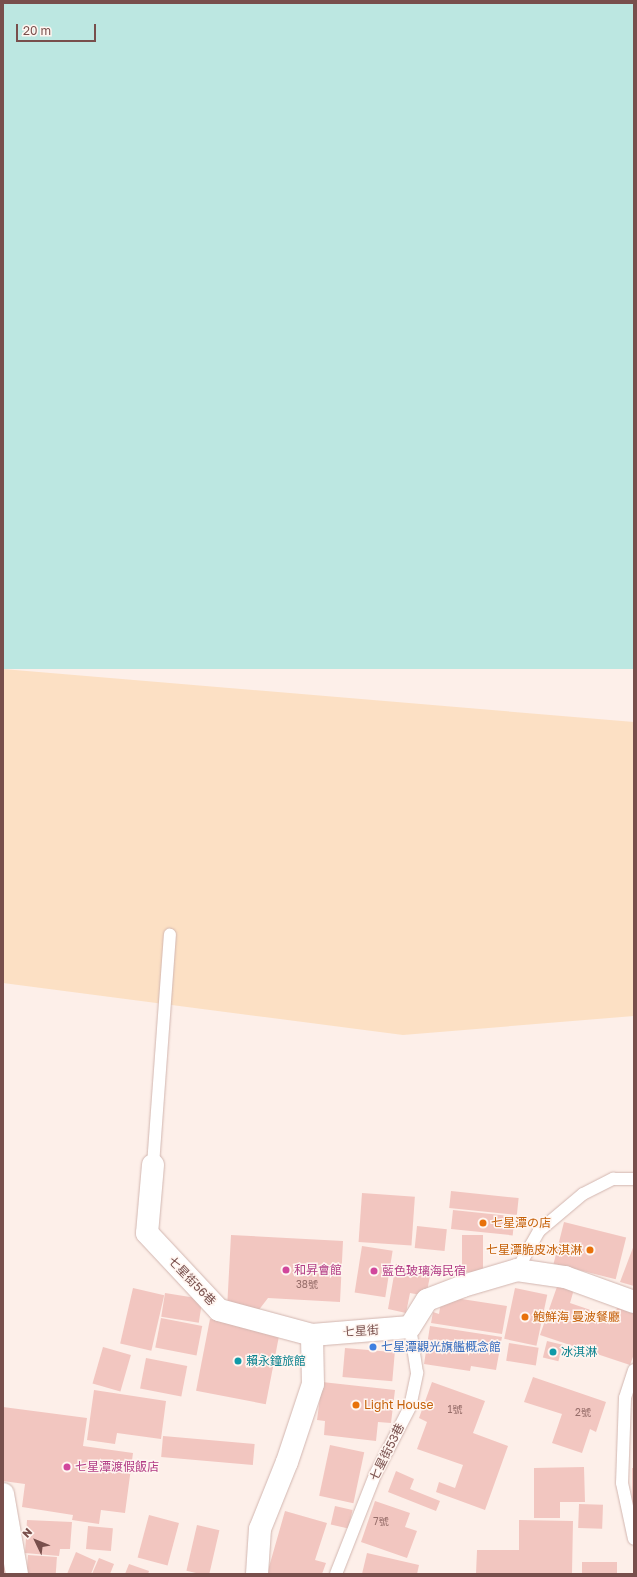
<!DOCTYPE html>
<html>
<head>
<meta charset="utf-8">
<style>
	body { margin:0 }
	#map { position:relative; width:637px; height:1577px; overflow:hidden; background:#fdefe9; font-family:"Golos Text","Noto Sans TC","Noto Sans JP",sans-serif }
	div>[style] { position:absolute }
	.sand>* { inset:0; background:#fce0c4 }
	.water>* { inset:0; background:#bce7e1; transform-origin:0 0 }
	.building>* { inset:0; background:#f2c6c0; transform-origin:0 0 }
	.roads { filter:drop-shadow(0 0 1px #d2b6b0) drop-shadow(0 0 1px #d2b6b0) }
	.lane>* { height:12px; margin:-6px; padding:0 6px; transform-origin:6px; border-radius:6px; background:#fff }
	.street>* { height:22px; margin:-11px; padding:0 11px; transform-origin:11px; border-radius:11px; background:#fff }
	.dots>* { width:11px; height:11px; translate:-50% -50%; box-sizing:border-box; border:2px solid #fff5f0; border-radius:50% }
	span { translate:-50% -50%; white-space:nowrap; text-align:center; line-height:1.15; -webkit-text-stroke:3px #fff5f0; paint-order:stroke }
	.number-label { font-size:10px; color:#966d69 }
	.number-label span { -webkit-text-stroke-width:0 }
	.food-label { font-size:12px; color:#c56008 }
	.left { translate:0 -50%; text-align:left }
	.right { translate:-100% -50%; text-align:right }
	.hotel-label { font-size:12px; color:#b23c85 }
	.street-label { font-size:12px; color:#784f4c }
	.shop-label { font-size:12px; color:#366cbe }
	.culture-label { font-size:12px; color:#0d838f }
	.frame { position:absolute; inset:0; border:4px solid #784f4c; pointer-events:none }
	.north { position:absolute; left:16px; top:1521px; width:40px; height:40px; -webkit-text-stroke:3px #fff5f0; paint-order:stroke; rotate:313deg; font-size:11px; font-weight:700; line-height:16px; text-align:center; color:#784f4c }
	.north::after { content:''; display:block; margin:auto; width:14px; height:18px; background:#784f4c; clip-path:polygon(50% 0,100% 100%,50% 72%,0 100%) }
	.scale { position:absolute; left:16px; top:24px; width:80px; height:18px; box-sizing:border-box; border:2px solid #784f4c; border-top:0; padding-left:5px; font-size:12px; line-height:14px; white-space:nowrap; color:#784f4c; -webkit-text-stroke:3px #fff5f0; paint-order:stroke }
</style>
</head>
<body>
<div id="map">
	<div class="sand">
		<div style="clip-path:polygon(3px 669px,634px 722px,634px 1016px,403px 1035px,3px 983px)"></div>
	</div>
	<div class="water">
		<div style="left:3px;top:3px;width:631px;height:666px"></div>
	</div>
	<div class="building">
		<div style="left:451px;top:1191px;width:68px;height:17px;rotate:6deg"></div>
		<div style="left:362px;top:1193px;width:53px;height:49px;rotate:4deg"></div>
		<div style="left:453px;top:1210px;width:62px;height:19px;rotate:6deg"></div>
		<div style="left:564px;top:1222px;width:64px;height:43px;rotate:14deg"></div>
		<div style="left:417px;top:1226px;width:30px;height:22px;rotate:6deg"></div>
		<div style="clip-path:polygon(231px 1235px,343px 1241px,340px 1302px,268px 1298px,258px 1311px,227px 1309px)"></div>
		<div style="left:462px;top:1235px;width:21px;height:37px"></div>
		<div style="clip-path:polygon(634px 1245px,634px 1286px,620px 1282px)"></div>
		<div style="left:362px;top:1246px;width:31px;height:47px;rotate:9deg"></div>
		<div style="clip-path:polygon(396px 1264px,431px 1271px,426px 1296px,410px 1293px,406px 1313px,388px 1309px)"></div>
		<div style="clip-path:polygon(559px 1281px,575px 1286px,570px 1303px,614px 1318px,619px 1301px,634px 1306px,634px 1354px,630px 1365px,540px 1335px)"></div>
		<div style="left:133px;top:1288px;width:32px;height:57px;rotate:13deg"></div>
		<div style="left:515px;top:1288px;width:33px;height:52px;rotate:12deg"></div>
		<div style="left:165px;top:1293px;width:38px;height:24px;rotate:9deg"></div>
		<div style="clip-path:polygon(442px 1296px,507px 1306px,502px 1334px,431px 1323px,433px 1312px,439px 1314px)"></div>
		<div style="left:161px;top:1318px;width:42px;height:30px;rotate:11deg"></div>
		<div style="left:210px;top:1319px;width:71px;height:73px;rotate:11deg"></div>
		<div style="clip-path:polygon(430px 1326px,502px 1337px,496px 1370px,471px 1366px,470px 1371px,424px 1364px)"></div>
		<div style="left:547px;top:1341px;width:16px;height:17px;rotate:14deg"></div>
		<div style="left:509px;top:1343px;width:30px;height:18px;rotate:9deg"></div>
		<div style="left:103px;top:1347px;width:29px;height:38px;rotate:16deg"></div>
		<div style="left:345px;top:1348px;width:50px;height:29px;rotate:5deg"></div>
		<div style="left:146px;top:1358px;width:42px;height:31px;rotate:11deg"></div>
		<div style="clip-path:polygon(533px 1377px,606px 1402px,596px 1432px,590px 1429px,582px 1453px,552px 1443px,562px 1414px,524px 1402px)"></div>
		<div style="clip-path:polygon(322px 1382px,395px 1390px,391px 1423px,378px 1422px,376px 1441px,324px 1435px,325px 1421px,317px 1420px)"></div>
		<div style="clip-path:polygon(432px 1382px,485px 1401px,473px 1433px,508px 1446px,485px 1510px,436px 1492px,439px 1482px,455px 1488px,463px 1465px,417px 1449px,427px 1422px,419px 1418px)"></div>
		<div style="clip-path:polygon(94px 1390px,166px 1401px,161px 1439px,117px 1433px,115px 1444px,87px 1440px)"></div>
		<div style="clip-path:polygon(3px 1407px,87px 1418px,83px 1446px,133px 1453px,125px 1513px,101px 1510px,99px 1524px,72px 1520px,73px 1515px,22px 1507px,25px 1484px,3px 1481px)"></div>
		<div style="left:163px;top:1436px;width:92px;height:21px;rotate:5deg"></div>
		<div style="left:330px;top:1445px;width:35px;height:52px;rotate:12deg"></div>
		<div style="clip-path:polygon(584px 1467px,585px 1502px,560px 1502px,560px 1518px,534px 1518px,534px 1468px)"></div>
		<div style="left:632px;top:1468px;width:2px;height:45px"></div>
		<div style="clip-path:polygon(396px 1471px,414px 1479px,410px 1489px,440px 1501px,436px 1511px,388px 1492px)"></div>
		<div style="clip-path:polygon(375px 1501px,410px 1513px,405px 1527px,417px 1531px,407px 1558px,361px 1542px)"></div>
		<div style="left:579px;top:1504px;width:24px;height:24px;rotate:2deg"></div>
		<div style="left:335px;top:1506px;width:18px;height:19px;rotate:13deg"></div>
		<div style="clip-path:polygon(285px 1511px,327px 1523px,315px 1560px,326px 1563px,322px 1574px,267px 1574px)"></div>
		<div style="left:149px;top:1515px;width:31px;height:44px;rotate:15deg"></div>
		<div style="clip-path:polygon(27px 1520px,72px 1522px,70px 1549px,60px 1549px,59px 1556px,25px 1553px)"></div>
		<div style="clip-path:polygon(519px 1520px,573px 1521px,572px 1574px,476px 1574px,477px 1550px,519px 1550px)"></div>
		<div style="left:197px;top:1525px;width:23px;height:47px;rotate:13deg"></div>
		<div style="left:88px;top:1526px;width:25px;height:23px;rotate:5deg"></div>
		<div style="clip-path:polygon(76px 1552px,96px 1561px,91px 1574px,67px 1574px)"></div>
		<div style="clip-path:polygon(367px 1553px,419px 1565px,417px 1574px,362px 1574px)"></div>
		<div style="left:28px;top:1555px;width:29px;height:19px;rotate:4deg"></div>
		<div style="clip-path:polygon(99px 1558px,114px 1564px,110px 1574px,92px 1574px)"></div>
		<div style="clip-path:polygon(3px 1561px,11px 1562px,9px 1574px,3px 1574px)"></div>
		<div style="left:582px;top:1562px;width:35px;height:12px"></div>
		<div style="clip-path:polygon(129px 1564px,149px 1571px,148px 1574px,125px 1574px)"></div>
	</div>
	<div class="roads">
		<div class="lane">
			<div style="left:153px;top:1165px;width:231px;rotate:-85.8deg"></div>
			<div style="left:517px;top:1270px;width:45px;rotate:-60.6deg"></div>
			<div style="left:539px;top:1231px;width:57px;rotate:-40.1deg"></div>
			<div style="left:583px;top:1194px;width:34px;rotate:-27deg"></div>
			<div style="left:613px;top:1179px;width:21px"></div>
			<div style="left:634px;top:1370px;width:29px;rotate:108deg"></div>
			<div style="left:625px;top:1398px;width:85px;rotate:92deg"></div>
			<div style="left:622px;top:1483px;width:57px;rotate:77.9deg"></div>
			<div style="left:336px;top:1574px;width:106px;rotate:-68.5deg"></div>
			<div style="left:375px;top:1475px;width:76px;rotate:-62.8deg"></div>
			<div style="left:410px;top:1407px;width:35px;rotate:-78deg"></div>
			<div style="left:417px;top:1373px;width:47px;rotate:-98.7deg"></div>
		</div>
		<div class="street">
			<div style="left:153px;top:1165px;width:68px;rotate:95deg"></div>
			<div style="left:147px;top:1233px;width:105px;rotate:46.9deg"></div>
			<div style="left:219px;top:1310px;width:96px;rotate:15deg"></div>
			<div style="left:312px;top:1335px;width:98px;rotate:-4.7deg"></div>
			<div style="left:410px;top:1327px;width:32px;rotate:-58deg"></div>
			<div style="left:427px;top:1300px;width:39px;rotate:-21deg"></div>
			<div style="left:463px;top:1286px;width:56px;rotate:-16.5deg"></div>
			<div style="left:517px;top:1270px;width:49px;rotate:8.3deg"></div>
			<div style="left:565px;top:1277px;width:73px;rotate:19.9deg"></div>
			<div style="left:3px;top:1494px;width:81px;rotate:80.1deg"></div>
			<div style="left:257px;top:1574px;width:45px;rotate:-86.2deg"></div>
			<div style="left:260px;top:1529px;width:72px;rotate:-68.1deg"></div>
			<div style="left:287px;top:1462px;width:82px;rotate:-71.6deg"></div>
			<div style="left:313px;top:1384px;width:49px;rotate:-91.2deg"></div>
		</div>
	</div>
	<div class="dots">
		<div style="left:483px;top:1223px;background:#e8710a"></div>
		<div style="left:590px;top:1250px;background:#e8710a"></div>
		<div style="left:286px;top:1270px;background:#d1479c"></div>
		<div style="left:374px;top:1271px;background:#d1479c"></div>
		<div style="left:525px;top:1317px;background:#e8710a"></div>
		<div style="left:373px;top:1347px;background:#3f7fe0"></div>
		<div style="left:553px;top:1352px;background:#0f9aa8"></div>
		<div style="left:238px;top:1361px;background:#0f9aa8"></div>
		<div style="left:356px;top:1405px;background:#e8710a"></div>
		<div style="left:67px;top:1467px;background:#d1479c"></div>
	</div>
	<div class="number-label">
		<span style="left:307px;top:1285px">38號</span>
		<span style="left:455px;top:1410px">1號</span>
		<span style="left:583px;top:1413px">2號</span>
		<span style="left:381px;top:1522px">7號</span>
	</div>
	<div class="food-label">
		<span class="left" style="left:491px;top:1223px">七星潭の店</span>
		<span class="right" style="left:582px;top:1250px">七星潭脆皮冰淇淋</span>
		<span class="left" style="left:533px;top:1317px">鮑鮮海 曼波餐廳</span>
		<span class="left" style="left:364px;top:1405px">Light House</span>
	</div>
	<div class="hotel-label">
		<span class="left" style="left:294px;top:1270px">和昇會館</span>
		<span class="left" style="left:382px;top:1271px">藍色玻璃海民宿</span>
		<span class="left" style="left:75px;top:1467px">七星潭渡假飯店</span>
	</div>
	<div class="street-label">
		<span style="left:192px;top:1281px;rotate:46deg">七星街56巷</span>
		<span style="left:361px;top:1331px;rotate:-4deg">七星街</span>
		<span style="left:387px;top:1452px;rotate:-64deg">七星街53巷</span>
	</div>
	<div class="shop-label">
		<span class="left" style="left:381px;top:1347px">七星潭觀光旗艦概念館</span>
	</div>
	<div class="culture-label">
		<span class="left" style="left:561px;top:1352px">冰淇淋</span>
		<span class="left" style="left:246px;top:1361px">賴永鐘旅館</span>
	</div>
	<div class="frame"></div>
	<div class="north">N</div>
	<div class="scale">20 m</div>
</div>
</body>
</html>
